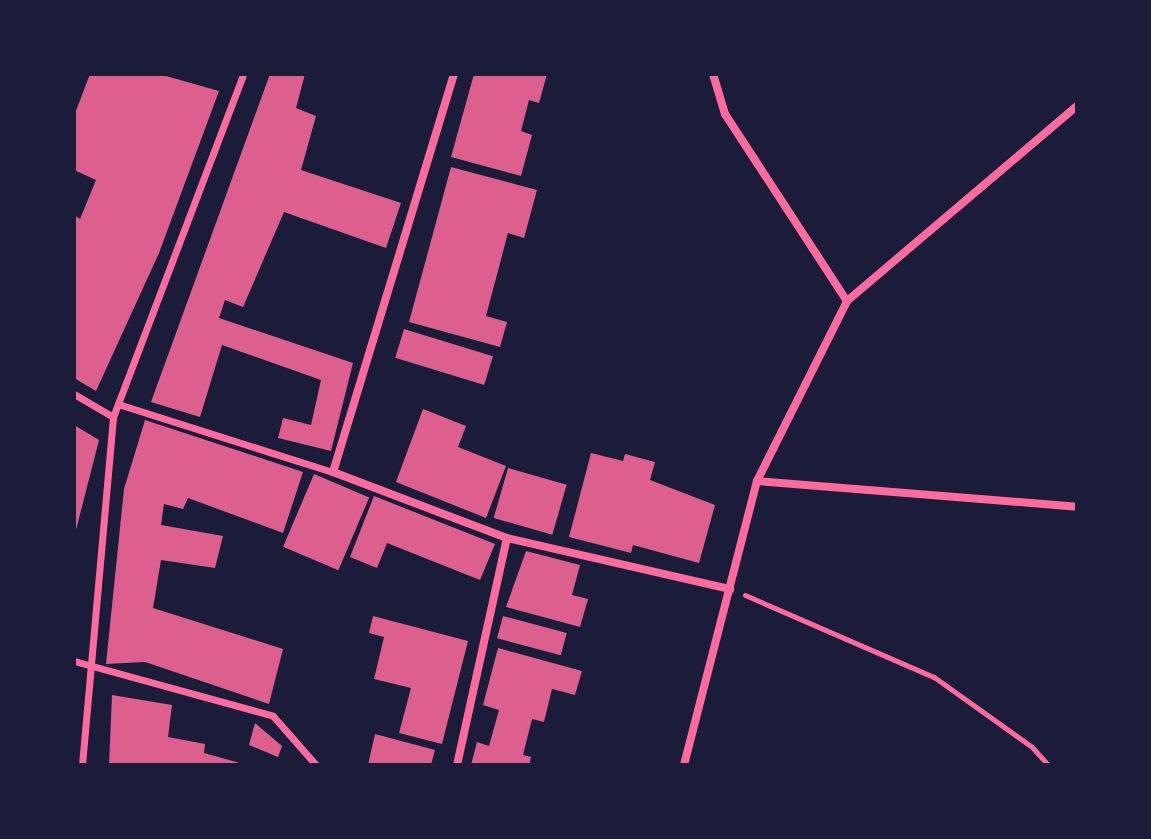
<!DOCTYPE html>
<html>
<head>
<meta charset="utf-8">
<style>
	body { margin:0 }
	#map { position:relative; width:1151px; height:839px; overflow:hidden; background:#1b1b3a; font-family:"PT Sans",sans-serif }
	div>[style] { position:absolute }
	.building>* { inset:0; background:#dd5f8e; transform-origin:0 0 }
	.path>* { height:5px; margin:-2.5px; padding:0 2.5px; transform-origin:2.5px; border-radius:2.5px; background:#ff6b9d }
	.pedestrian>* { height:7px; margin:-3.5px; padding:0 3.5px; transform-origin:3.5px; border-radius:3.5px; background:#ff6b9d }
	.minor>* { height:8px; margin:-4px; padding:0 4px; transform-origin:4px; border-radius:4px; background:#ff6b9d }
	span { translate:-50% -50%; white-space:nowrap; text-align:center; line-height:1.15; -webkit-text-stroke:8px #1b1b3a; paint-order:stroke }
	.frame { position:absolute; inset:0; border:76px solid #1b1b3a; pointer-events:none }
</style>
</head>
<body>
<div id="map">
	<div class="building">
		<div style="clip-path:polygon(90px 74px,159px 74px,219px 91px,159px 253px,96px 391px,74px 378px,74px 215px,80px 219px,96px 180px,74px 170px,74px 116px)"></div>
		<div style="clip-path:polygon(270px 74px,305px 74px,296px 108px,316px 116px,301px 170px,401px 203px,386px 248px,284px 212px,243px 307px,225px 300px,219px 318px,353px 363px,331px 451px,278px 438px,283px 418px,311px 425px,321px 380px,222px 345px,200px 417px,151px 402px)"></div>
		<div style="clip-path:polygon(474px 74px,547px 74px,539px 103px,529px 100px,521px 131px,532px 135px,521px 176px,451px 157px)"></div>
		<div style="clip-path:polygon(451px 167px,537px 190px,524px 238px,508px 233px,486px 316px,507px 322px,500px 347px,409px 322px)"></div>
		<div style="left:404px;top:329px;width:93px;height:30px;rotate:17deg"></div>
		<div style="clip-path:polygon(423px 409px,466px 426px,458px 447px,506px 466px,486px 518px,396px 482px)"></div>
		<div style="clip-path:polygon(145px 420px,303px 472px,283px 533px,188px 498px,183px 509px,164px 504px,161px 525px,223px 536px,215px 568px,161px 560px,153px 608px,283px 649px,269px 704px,145px 662px,106px 664px,124px 489px)"></div>
		<div style="clip-path:polygon(74px 425px,99px 440px,75px 534px,74px 534px)"></div>
		<div style="clip-path:polygon(591px 453px,623px 461px,625px 454px,655px 462px,650px 480px,715px 505px,699px 563px,633px 545px,631px 553px,569px 537px)"></div>
		<div style="left:508px;top:468px;width:61px;height:52px;rotate:16deg"></div>
		<div style="left:314px;top:474px;width:60px;height:79px;rotate:23deg"></div>
		<div style="clip-path:polygon(374px 496px,495px 544px,480px 580px,387px 543px,377px 568px,350px 557px)"></div>
		<div style="clip-path:polygon(526px 551px,580px 565px,572px 595px,588px 599px,580px 627px,506px 607px)"></div>
		<div style="clip-path:polygon(373px 616px,468px 641px,442px 744px,399px 733px,411px 688px,374px 679px,384px 637px,369px 633px)"></div>
		<div style="left:503px;top:616px;width:66px;height:23px;rotate:15deg"></div>
		<div style="clip-path:polygon(498px 648px,582px 671px,575px 695px,552px 689px,544px 722px,532px 719px,523px 755px,531px 757px,529px 765px,471px 765px,477px 742px,489px 746px,499px 710px,483px 705px)"></div>
		<div style="clip-path:polygon(112px 695px,172px 705px,168px 737px,205px 744px,204px 753px,247px 765px,109px 765px)"></div>
		<div style="clip-path:polygon(255px 723px,282px 746px,278px 757px,249px 745px)"></div>
		<div style="clip-path:polygon(375px 734px,435px 750px,431px 765px,368px 765px)"></div>
	</div>
	<div class="path">
		<div style="left:745px;top:595px;width:206px;rotate:23.5deg"></div>
		<div style="left:934px;top:677px;width:120px;rotate:35.5deg"></div>
		<div style="left:1032px;top:747px;width:24px;rotate:48deg"></div>
	</div>
	<div class="pedestrian">
		<div style="left:74px;top:394px;width:45px;rotate:30.5deg"></div>
		<div style="left:118px;top:404px;width:225px;rotate:17.6deg"></div>
		<div style="left:74px;top:661px;width:206px;rotate:15.4deg"></div>
		<div style="left:273px;top:716px;width:65px;rotate:48.7deg"></div>
		<div style="left:82px;top:765px;width:349px;rotate:-84.9deg"></div>
		<div style="left:113px;top:417px;width:367px;rotate:-69.2deg"></div>
	</div>
	<div class="minor">
		<div style="left:454px;top:74px;width:416px;rotate:106.9deg"></div>
		<div style="left:333px;top:472px;width:186px;rotate:20.8deg"></div>
		<div style="left:507px;top:538px;width:229px;rotate:12.9deg"></div>
		<div style="left:713px;top:74px;width:42px;rotate:73.3deg"></div>
		<div style="left:725px;top:114px;width:223px;rotate:56.9deg"></div>
		<div style="left:757px;top:481px;width:321px;rotate:4.6deg"></div>
		<div style="left:457px;top:765px;width:232px;rotate:-77.6deg"></div>
		<div style="left:684px;top:765px;width:293px;rotate:-75.6deg"></div>
		<div style="left:757px;top:481px;width:201px;rotate:-63.4deg"></div>
		<div style="left:847px;top:301px;width:302px;rotate:-40.3deg"></div>
	</div>
	<div class="frame"></div>
</div>
</body>
</html>
